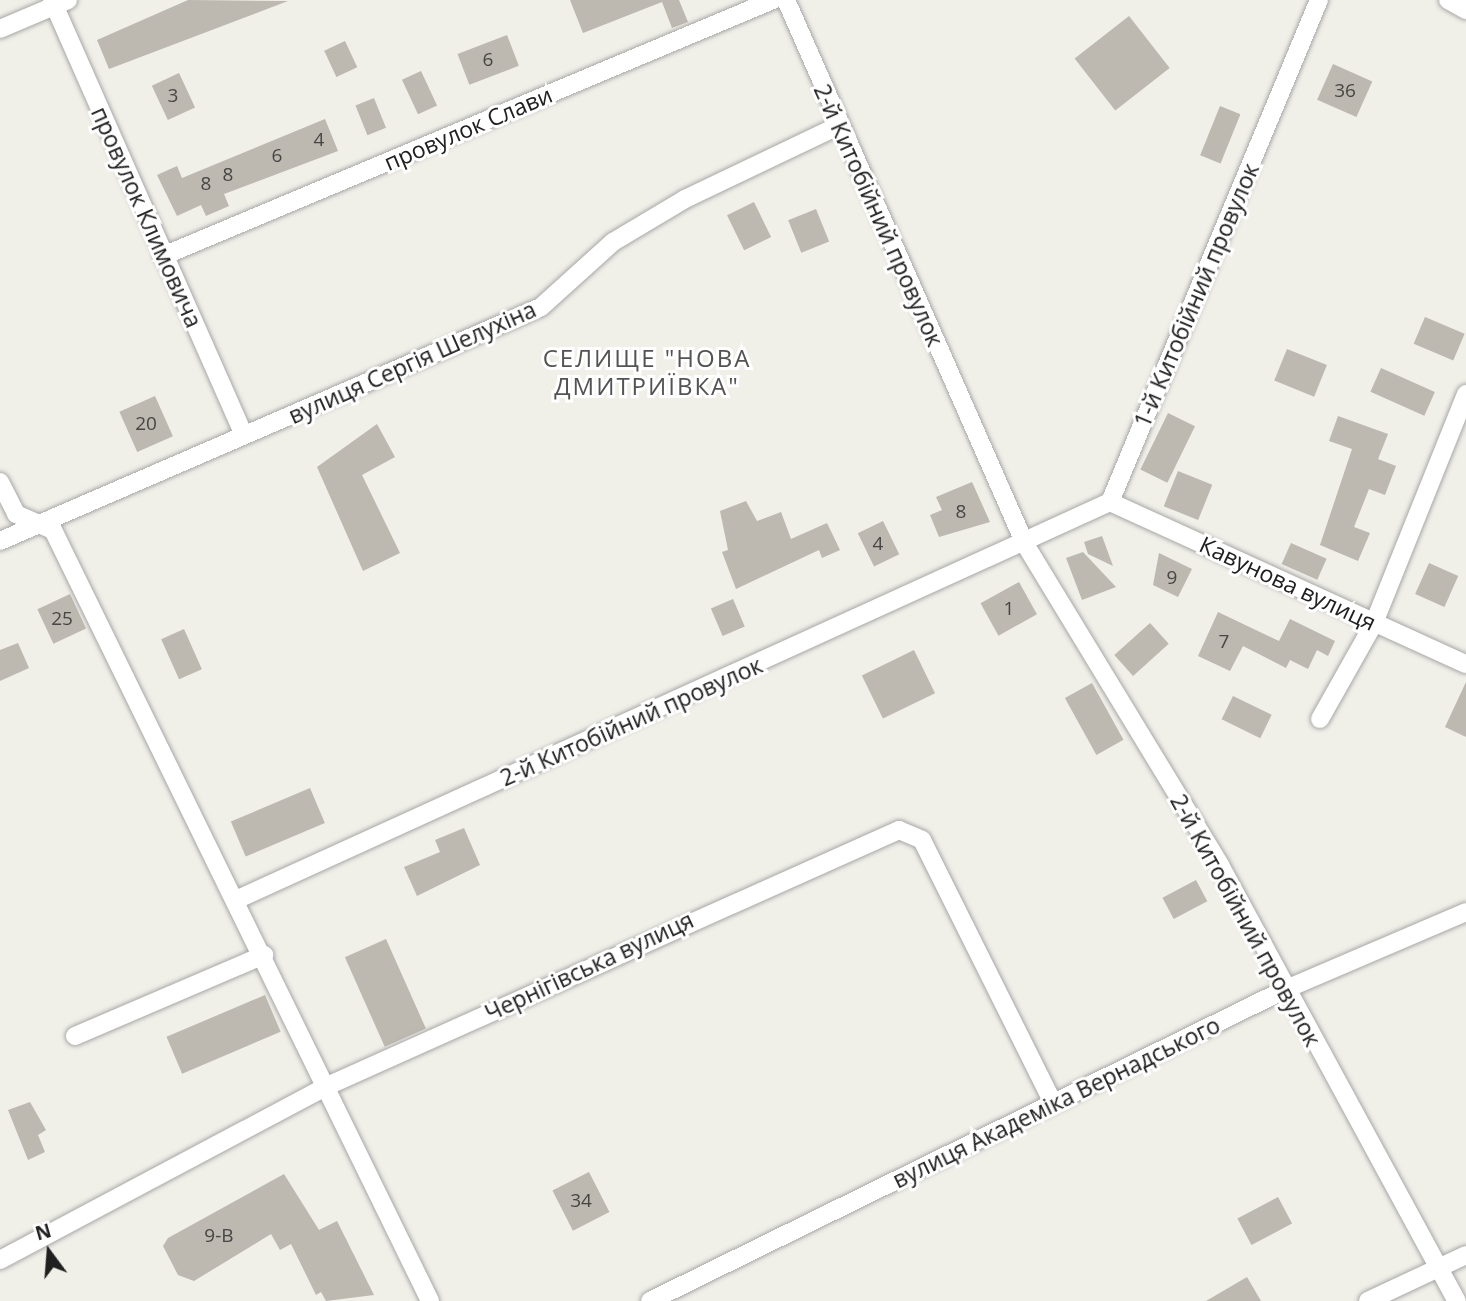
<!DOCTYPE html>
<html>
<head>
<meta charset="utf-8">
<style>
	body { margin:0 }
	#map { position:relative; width:1466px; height:1301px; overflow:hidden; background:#f0efe8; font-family:"Open Sans",sans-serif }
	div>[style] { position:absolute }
	.building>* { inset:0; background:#bdb8b0; transform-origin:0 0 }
	.roads { filter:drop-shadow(0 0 2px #a7a7a7) drop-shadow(0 0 2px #a7a7a7) }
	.minor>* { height:18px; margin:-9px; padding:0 9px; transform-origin:9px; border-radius:9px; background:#fff }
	span { translate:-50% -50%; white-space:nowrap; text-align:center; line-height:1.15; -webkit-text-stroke:6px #fff; paint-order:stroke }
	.number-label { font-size:19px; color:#474644 }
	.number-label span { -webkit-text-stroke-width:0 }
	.street-label { font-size:23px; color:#202020 }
	.neighbourhood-label { font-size:24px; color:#535353; letter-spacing:2px }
	.north { position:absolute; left:14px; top:1217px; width:70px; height:70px; -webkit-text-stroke:5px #fff; paint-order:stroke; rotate:344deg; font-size:19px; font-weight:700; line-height:28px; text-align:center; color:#202020 }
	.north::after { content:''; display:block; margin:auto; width:24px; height:32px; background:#202020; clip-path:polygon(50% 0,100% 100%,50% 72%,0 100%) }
</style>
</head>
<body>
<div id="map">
	<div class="building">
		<div style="clip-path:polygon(188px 0,288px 1px,109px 69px,97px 40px)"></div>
		<div style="clip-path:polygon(570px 0,679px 0,688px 22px,672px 28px,662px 2px,583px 33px)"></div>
		<div style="left:1129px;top:16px;width:66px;height:69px;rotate:52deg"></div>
		<div style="left:507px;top:35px;width:33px;height:53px;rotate:69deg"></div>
		<div style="left:345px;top:41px;width:29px;height:23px;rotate:65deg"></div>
		<div style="left:1333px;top:64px;width:43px;height:39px;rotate:24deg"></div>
		<div style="left:421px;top:71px;width:38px;height:21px;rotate:65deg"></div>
		<div style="left:179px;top:73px;width:38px;height:30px;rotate:65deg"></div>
		<div style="left:374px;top:98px;width:32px;height:20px;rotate:68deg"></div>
		<div style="left:1220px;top:106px;width:22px;height:53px;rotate:22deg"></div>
		<div style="clip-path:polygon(325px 119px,338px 151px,224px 194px,229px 206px,206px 216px,201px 205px,177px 216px,157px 175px,177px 166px,182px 178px)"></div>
		<div style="left:754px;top:202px;width:39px;height:30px;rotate:64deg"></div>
		<div style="left:816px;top:209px;width:35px;height:30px;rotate:68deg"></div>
		<div style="left:1425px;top:317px;width:43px;height:29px;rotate:23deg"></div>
		<div style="left:1287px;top:349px;width:43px;height:34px;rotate:22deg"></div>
		<div style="left:1381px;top:368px;width:59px;height:26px;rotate:24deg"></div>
		<div style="left:155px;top:396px;width:44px;height:39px;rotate:66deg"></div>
		<div style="left:1168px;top:413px;width:30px;height:63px;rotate:26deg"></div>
		<div style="clip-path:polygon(1338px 416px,1388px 434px,1378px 459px,1396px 466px,1385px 495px,1369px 489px,1354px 527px,1370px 533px,1358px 561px,1320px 545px,1352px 449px,1329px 441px)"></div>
		<div style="clip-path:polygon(377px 424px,395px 457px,362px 475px,400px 553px,363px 571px,317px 467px)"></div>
		<div style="left:1178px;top:471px;width:37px;height:38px;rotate:22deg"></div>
		<div style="clip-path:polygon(972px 482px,990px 522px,939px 537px,930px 515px,942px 510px,936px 497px)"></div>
		<div style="clip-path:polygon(746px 501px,757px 521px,781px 512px,791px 539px,827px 523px,840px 550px,822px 558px,819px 550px,736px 589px,722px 552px,728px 550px,720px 511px)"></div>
		<div style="left:883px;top:521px;width:37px;height:28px;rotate:64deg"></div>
		<div style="clip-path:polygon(1102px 536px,1113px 566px,1088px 554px,1084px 542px)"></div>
		<div style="left:1291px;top:543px;width:39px;height:23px;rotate:24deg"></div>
		<div style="clip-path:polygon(1083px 552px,1116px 587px,1082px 600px,1066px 558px)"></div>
		<div style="clip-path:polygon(1159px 553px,1192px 569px,1178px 597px,1153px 585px)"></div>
		<div style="left:1429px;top:563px;width:32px;height:34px;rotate:24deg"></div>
		<div style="left:1019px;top:582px;width:37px;height:44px;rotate:61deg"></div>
		<div style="left:70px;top:594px;width:38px;height:36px;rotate:65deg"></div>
		<div style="left:733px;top:599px;width:30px;height:24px;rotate:67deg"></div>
		<div style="clip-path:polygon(1218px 612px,1279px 641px,1290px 619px,1335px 641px,1328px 656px,1317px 650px,1308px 669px,1290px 660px,1286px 668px,1243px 646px,1230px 671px,1198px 656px)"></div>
		<div style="left:1150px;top:623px;width:28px;height:48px;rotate:48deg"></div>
		<div style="left:184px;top:629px;width:44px;height:25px;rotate:66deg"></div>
		<div style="clip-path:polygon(18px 643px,29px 668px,0 681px,0 650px)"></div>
		<div style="left:914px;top:650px;width:48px;height:58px;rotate:64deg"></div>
		<div style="clip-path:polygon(1466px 682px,1466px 737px,1445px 727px)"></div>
		<div style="left:1092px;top:683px;width:65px;height:31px;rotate:61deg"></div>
		<div style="left:1233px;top:696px;width:43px;height:26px;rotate:26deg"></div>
		<div style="left:310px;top:788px;width:38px;height:86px;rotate:67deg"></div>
		<div style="clip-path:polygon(464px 828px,480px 865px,417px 896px,404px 867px,440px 852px,435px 840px)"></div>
		<div style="left:1196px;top:880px;width:24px;height:38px;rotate:62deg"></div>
		<div style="left:386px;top:939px;width:98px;height:45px;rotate:66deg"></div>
		<div style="left:265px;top:995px;width:40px;height:107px;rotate:67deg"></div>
		<div style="clip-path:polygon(30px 1102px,46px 1130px,38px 1135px,45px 1152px,28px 1160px,8px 1110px)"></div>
		<div style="left:589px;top:1172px;width:45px;height:41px;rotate:63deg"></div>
		<div style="clip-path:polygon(284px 1174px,319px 1230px,337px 1221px,374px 1295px,326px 1301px,321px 1292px,316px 1295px,291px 1244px,280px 1250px,271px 1234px,194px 1281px,178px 1275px,163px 1246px,168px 1238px)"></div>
		<div style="left:1278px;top:1197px;width:30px;height:46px;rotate:62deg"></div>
		<div style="clip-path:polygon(1247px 1277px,1261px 1301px,1206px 1301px)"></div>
	</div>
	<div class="roads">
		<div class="minor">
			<div style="left:52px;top:0;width:474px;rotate:66.2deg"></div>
			<div style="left:786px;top:0;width:594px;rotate:66.28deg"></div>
			<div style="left:1025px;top:544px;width:376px;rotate:58.7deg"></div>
			<div style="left:1220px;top:865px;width:496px;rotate:61.5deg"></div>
			<div style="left:1448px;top:0;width:21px;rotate:29deg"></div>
			<div style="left:0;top:29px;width:74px;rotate:-23.1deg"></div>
			<div style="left:163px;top:256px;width:662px;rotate:-22.77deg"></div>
			<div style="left:0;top:482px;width:36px;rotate:63deg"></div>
			<div style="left:16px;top:514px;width:40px;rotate:23.4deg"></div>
			<div style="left:53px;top:530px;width:858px;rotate:63.94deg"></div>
			<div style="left:1110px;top:502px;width:391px;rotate:24.5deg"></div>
			<div style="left:0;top:541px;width:589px;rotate:-23.39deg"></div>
			<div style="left:541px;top:307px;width:97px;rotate:-42.1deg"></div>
			<div style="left:613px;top:242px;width:84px;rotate:-30.8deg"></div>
			<div style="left:685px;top:199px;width:170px;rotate:-25.5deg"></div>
			<div style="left:1320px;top:719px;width:110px;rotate:-60.6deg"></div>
			<div style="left:1374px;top:623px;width:247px;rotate:-68.1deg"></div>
			<div style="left:238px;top:899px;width:958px;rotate:-24.48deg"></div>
			<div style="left:1110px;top:502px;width:544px;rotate:-67.4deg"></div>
			<div style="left:75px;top:1036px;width:206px;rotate:-23.2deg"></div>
			<div style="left:0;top:1260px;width:368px;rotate:-28deg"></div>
			<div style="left:325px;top:1087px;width:629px;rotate:-24.12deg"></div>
			<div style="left:899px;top:830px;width:25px;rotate:23deg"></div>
			<div style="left:922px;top:840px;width:294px;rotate:63.5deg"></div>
			<div style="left:650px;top:1301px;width:706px;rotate:-26.13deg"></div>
			<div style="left:1284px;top:990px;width:198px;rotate:-23.2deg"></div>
			<div style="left:1368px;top:1301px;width:108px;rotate:-25.1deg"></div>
		</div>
	</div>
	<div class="number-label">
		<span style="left:488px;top:60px">6</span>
		<span style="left:1345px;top:91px">36</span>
		<span style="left:173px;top:96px">3</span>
		<span style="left:319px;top:140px">4</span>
		<span style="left:277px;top:156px">6</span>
		<span style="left:228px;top:175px">8</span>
		<span style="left:206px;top:184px">8</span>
		<span style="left:146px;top:424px">20</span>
		<span style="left:961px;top:512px">8</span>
		<span style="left:878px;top:544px">4</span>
		<span style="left:1172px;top:578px">9</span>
		<span style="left:1009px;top:609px">1</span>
		<span style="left:62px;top:619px">25</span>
		<span style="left:1224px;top:642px">7</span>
		<span style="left:581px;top:1201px">34</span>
		<span style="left:219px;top:1236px">9-В</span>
	</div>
	<div class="street-label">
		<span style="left:468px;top:128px;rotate:-23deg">провулок Слави</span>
		<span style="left:879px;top:215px;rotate:66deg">2-й Китобійний провулок</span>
		<span style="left:147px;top:217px;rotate:66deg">провулок Климовича</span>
		<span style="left:1196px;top:295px;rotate:-67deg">1-й Китобійний провулок</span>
		<span style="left:412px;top:362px;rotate:-24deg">вулиця Сергія Шелухіна</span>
		<span style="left:1288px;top:583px;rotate:25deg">Кавунова вулиця</span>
		<span style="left:631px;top:721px;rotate:-24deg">2-й Китобійний провулок</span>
		<span style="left:1246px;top:920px;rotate:61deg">2-й Китобійний провулок</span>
		<span style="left:589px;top:966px;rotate:-25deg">Чернігівська вулиця</span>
		<span style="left:1056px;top:1102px;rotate:-26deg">вулиця Академіка Вернадського</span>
	</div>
	<div class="neighbourhood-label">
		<span style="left:647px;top:372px">СЕЛИЩЕ "НОВА<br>ДМИТРИЇВКА"</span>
	</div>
	<div class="north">N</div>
</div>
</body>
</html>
